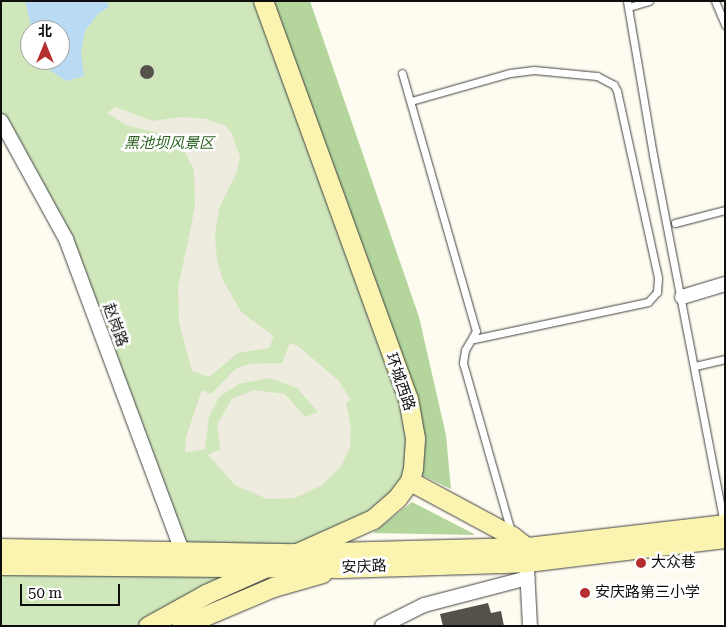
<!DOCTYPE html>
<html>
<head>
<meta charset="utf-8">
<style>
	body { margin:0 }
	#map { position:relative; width:726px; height:627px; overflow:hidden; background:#fefcf0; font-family:"Roboto Serif","Noto Sans SC",serif }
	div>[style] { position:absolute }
	.green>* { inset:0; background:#d0e7bc }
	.forest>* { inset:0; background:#b4d69c }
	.plaza>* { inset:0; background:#eeebdf }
	.water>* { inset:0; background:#b8daf2 }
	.building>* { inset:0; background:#56504b }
	.round { border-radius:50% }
	.roads { filter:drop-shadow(0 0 1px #414141) drop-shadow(0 0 1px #414141) }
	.lane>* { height:7px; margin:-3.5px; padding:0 3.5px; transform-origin:3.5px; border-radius:3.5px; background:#fff }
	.street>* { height:14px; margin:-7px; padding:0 7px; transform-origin:7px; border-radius:7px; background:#fff }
	.secondary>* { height:19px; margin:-9.5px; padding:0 9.5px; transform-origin:9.5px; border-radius:9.5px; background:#faf4b0 }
	.dots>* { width:14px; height:14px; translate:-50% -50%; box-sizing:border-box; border:2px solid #fff; border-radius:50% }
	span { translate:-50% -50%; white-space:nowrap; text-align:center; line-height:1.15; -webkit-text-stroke:5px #fff; paint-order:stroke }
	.park-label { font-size:15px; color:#2d6222; font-style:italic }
	.street-label { font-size:15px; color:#0e0e0e }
	.poi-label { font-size:15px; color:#0e0e0e }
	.left { translate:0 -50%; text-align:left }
	.frame { position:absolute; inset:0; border:2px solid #0e0e0e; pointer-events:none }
	.north { position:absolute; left:20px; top:20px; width:50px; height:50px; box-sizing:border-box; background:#fff; border:1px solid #9f9f9f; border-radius:50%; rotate:0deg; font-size:14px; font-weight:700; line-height:20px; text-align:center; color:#0e0e0e }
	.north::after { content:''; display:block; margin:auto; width:18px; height:22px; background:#b62f30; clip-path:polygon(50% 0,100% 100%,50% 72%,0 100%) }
	.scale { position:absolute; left:20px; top:584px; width:100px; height:22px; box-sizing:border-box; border:2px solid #0e0e0e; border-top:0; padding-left:6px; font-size:15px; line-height:18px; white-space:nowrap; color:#0e0e0e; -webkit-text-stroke:4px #fff; paint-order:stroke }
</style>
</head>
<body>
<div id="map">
	<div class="green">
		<div style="clip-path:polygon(evenodd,1px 1px,263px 1px,415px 438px,397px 498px,295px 553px,181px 549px,66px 239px,1px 121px,1px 1px,30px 30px,60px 30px,60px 60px,30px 60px,30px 30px)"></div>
		<div style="clip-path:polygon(1px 565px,265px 566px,148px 626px,1px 626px)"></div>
	</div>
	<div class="forest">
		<div style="clip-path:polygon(263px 1px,310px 1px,419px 317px,446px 435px,451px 489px,413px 471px,415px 438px)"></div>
		<div style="clip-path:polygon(412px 502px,474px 534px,474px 535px,373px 533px)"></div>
	</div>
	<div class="plaza">
		<div style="clip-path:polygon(116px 107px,152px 121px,181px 117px,207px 119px,226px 126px,232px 134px,240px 157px,237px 171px,219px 209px,215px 235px,217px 261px,223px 280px,241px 312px,274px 336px,269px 348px,238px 353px,209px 377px,192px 371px,179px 323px,178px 288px,195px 207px,194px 170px,183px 149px,168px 135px,128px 126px,107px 113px)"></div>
		<div style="clip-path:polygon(290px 343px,298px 346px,339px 381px,351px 400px,346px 402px,351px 428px,350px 447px,341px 467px,322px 485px,295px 498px,267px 499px,235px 485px,208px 455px,220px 449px,217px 425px,232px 399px,254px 390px,285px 394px,305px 417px,318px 412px,297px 388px,270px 378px,239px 384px,219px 397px,209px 417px,205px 449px,185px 453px,186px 437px,202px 390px,211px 394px,235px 369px,249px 364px,282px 363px)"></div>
	</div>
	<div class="water">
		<div style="clip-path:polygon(25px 1px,107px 1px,109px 7px,98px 14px,85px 31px,81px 53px,84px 76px,66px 81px,51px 71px,45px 60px,60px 60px,60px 30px,32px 30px)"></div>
	</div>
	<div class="building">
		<div class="round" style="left:140px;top:65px;width:14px;height:14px"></div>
		<div style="clip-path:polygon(488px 603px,491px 613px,501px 611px,504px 626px,443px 626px,440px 614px)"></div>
	</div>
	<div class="roads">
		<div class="lane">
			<div style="left:627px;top:1px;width:156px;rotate:80.4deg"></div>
			<div style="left:653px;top:155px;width:376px;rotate:79.1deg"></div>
			<div style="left:715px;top:1px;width:26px;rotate:67deg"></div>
			<div style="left:629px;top:7px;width:21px;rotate:-17deg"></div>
			<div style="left:402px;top:73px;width:268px;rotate:74deg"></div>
			<div style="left:476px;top:331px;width:22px;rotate:120deg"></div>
			<div style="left:465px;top:350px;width:13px;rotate:99deg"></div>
			<div style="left:463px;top:363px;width:175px;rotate:74.1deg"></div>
			<div style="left:411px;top:101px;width:103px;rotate:-15.8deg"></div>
			<div style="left:510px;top:73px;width:24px;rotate:-7deg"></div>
			<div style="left:534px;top:70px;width:63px;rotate:5.4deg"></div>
			<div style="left:597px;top:76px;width:19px;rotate:28deg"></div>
			<div style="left:614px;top:85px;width:7px;rotate:63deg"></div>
			<div style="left:617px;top:91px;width:191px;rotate:77.6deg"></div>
			<div style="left:658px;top:278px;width:14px;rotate:94deg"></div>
			<div style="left:657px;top:292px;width:13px;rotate:132deg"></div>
			<div style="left:648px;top:302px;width:178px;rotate:168deg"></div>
			<div style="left:675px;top:223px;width:52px;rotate:-14.6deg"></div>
			<div style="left:695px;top:366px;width:31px;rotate:-13deg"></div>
		</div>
		<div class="street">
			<div style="left:1px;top:121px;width:135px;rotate:61.2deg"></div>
			<div style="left:66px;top:239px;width:331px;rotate:69.6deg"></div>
			<div style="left:682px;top:297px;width:45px;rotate:-16.8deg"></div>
			<div style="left:527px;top:569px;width:57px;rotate:87deg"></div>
			<div style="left:382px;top:626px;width:47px;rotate:-26.6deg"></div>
			<div style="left:424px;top:605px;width:107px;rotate:-14.6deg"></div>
		</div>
		<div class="secondary">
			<div style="left:410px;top:481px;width:116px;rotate:28.3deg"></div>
			<div style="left:512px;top:536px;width:18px;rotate:38deg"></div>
			<div style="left:1px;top:548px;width:294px;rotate:1deg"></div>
			<div style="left:295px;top:553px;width:231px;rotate:-1.5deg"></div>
			<div style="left:526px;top:547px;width:200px;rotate:-6.6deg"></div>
			<div style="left:1px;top:565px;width:340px;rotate:0.5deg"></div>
			<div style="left:341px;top:568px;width:186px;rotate:-1.8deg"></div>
			<div style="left:527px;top:562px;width:199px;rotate:-6.9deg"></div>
			<div style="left:148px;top:626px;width:66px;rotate:-28.9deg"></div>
			<div style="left:206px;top:594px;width:183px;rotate:-24.2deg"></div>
			<div style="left:373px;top:519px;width:32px;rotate:-41deg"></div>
			<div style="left:397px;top:498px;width:21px;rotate:-53deg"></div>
			<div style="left:410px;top:481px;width:13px;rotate:-77deg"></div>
			<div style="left:413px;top:468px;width:30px;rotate:-86deg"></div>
			<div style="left:415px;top:438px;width:40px;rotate:-100deg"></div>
			<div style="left:408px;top:399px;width:424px;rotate:-110deg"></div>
			<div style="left:181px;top:626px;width:100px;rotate:-23deg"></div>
			<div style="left:273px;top:587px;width:51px;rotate:-15.9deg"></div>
		</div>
	</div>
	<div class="dots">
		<div style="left:641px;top:563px;background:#b62f30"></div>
		<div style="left:585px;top:593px;background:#b62f30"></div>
	</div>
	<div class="park-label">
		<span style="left:169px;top:144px">黑池坝风景区</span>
	</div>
	<div class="street-label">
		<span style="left:115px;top:325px;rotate:70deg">赵岗路</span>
		<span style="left:400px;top:382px;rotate:71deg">环城西路</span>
		<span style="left:364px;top:567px;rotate:-2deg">安庆路</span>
	</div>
	<div class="poi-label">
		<span class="left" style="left:651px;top:563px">大众巷</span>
		<span class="left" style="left:595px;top:593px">安庆路第三小学</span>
	</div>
	<div class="frame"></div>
	<div class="north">北</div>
	<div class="scale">50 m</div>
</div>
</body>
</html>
